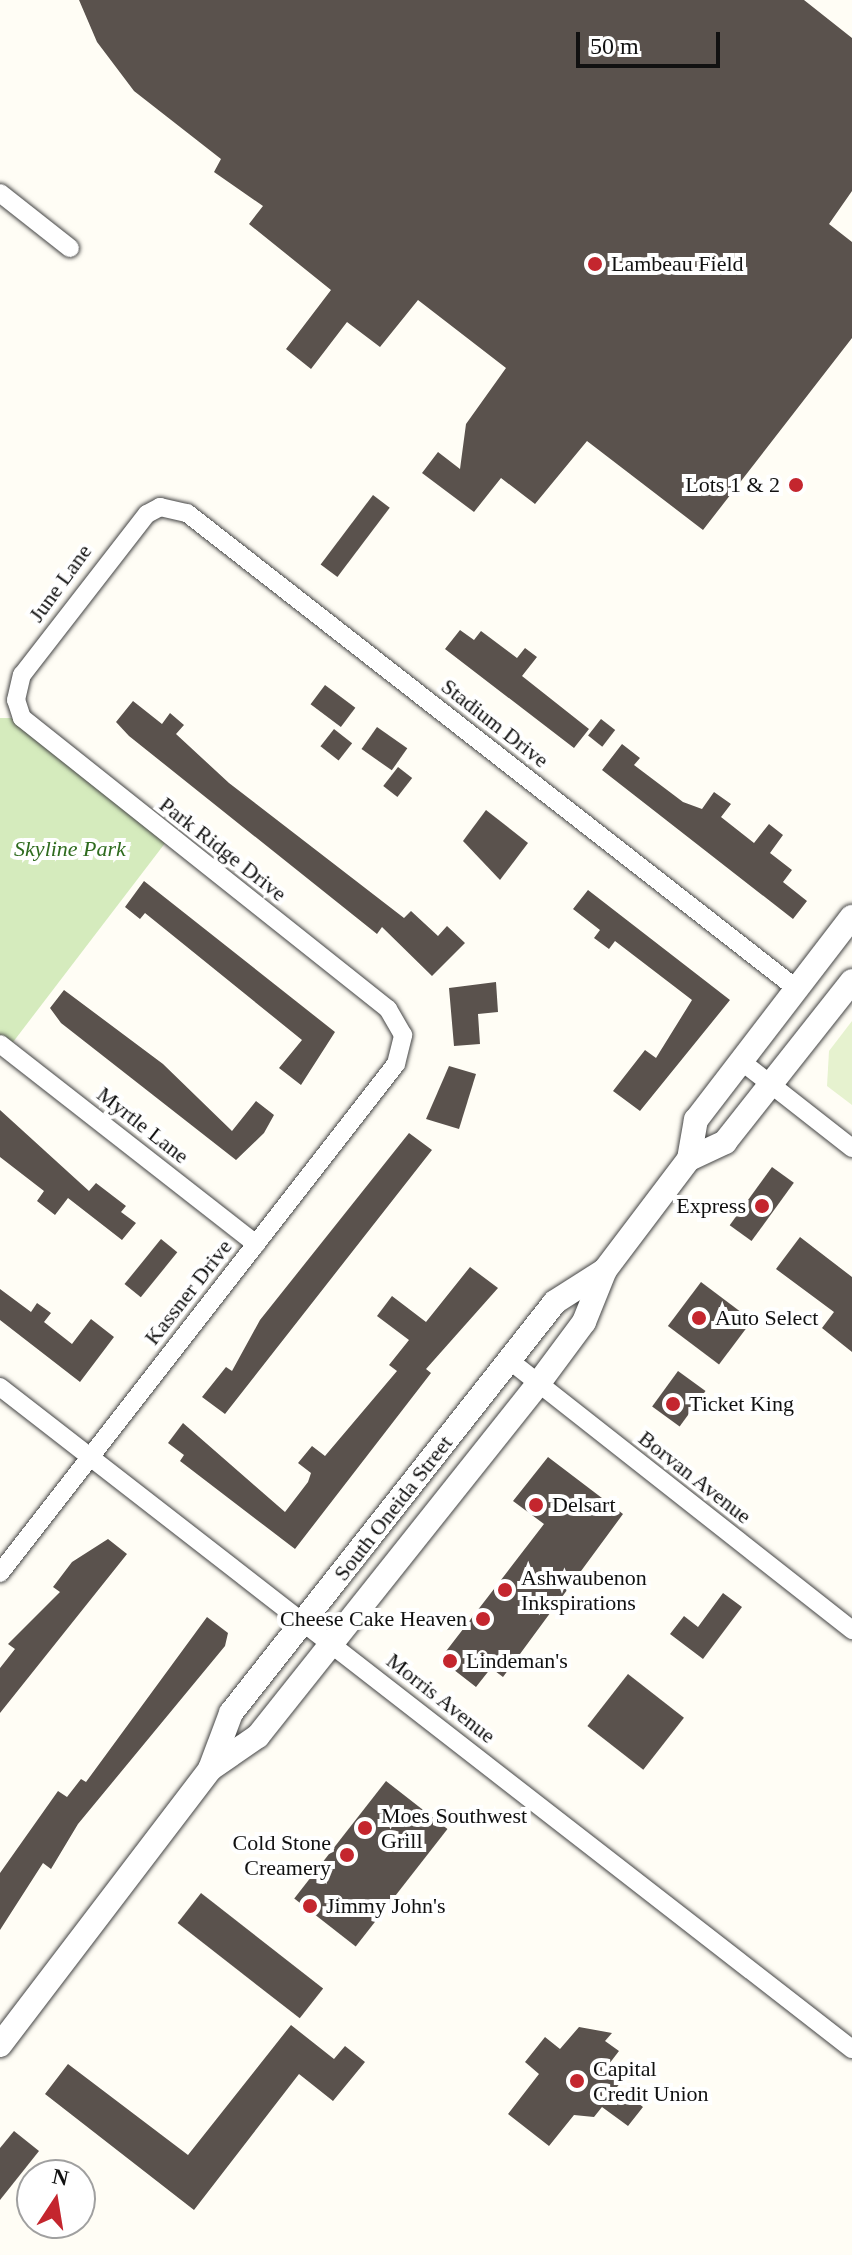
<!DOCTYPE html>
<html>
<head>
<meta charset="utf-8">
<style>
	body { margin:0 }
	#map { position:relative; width:852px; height:2255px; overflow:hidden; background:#fffdf5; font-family:Georgia,serif }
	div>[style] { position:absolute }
	.green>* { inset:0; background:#d5ebbd }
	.pitch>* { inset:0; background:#e6f2cf }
	.building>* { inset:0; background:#5a524d; transform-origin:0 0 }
	.roads { filter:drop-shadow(0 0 2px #444) drop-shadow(0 0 2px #444) }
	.minor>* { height:18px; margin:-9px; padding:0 9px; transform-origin:9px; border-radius:9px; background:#fff }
	.tertiary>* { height:24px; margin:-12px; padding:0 12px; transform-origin:12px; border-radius:12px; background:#fff }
	.dots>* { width:22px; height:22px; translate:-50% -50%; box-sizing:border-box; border:4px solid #fff; border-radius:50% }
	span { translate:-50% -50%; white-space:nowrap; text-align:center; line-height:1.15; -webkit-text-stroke:8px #fff; paint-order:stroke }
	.poi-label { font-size:22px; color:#111 }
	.left { translate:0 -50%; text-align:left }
	.right { translate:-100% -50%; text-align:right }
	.street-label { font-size:22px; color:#111 }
	.park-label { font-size:22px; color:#2f6b1f; font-style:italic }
	.north { position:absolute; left:16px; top:2159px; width:80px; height:80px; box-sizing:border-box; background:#fff; border:2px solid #a0a0a0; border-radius:50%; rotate:12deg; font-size:22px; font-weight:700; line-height:32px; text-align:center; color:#111 }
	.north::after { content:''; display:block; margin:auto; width:28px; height:36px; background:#c4262e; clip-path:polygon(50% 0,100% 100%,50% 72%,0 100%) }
	.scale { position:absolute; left:576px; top:32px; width:144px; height:36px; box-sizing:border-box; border:4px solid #111; border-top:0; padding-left:10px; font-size:24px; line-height:28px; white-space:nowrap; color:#111; -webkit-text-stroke:6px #fff; paint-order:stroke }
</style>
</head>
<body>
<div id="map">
	<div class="green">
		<div style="clip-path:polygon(0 718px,22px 718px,169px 838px,7px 1050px,0 1044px)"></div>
	</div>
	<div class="pitch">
		<div style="clip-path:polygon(852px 1021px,852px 1105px,827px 1086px,829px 1051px)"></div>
	</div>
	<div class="building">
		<div style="clip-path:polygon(79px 0,804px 0,852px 38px,852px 191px,829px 224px,852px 242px,852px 338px,703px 530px,587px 441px,535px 504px,501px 478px,474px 512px,422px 473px,438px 452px,460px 469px,466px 424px,506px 368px,418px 300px,380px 347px,347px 322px,311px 369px,286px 349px,331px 290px,249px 224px,263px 206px,214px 172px,221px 159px,134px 91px,97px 42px)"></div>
		<div style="left:373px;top:495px;width:21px;height:87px;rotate:37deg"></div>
		<div style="clip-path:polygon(460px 630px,474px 640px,481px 631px,517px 658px,525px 648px,537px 657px,522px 676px,589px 729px,574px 748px,445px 649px)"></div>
		<div style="left:325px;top:685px;width:38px;height:24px;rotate:37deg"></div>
		<div style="clip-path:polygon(133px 701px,162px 724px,170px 713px,184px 725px,176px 734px,229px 783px,404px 918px,411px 911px,438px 936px,447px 926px,465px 943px,432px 976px,382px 927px,377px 934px,129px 736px,116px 722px)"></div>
		<div style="left:601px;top:719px;width:18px;height:21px;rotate:38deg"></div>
		<div style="left:377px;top:727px;width:37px;height:27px;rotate:35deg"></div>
		<div style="left:334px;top:729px;width:23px;height:22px;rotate:38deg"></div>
		<div style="clip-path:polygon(622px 744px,640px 758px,634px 765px,683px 802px,702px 809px,714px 792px,731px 804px,721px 817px,754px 843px,769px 824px,783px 835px,770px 853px,792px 870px,783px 882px,807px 901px,793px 919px,602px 770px)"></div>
		<div style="left:398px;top:767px;width:18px;height:24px;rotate:38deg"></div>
		<div style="clip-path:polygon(486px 810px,528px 843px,500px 880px,463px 841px)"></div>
		<div style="clip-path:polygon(144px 881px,335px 1032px,301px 1085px,279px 1068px,302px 1040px,145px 913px,140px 919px,125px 907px)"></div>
		<div style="clip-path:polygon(588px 890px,730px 1000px,640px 1111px,613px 1091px,645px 1050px,656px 1058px,692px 1000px,615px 941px,609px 949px,594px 938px,600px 930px,573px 909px)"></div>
		<div style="clip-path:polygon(496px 982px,498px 1012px,478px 1014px,480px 1044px,454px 1046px,449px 988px)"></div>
		<div style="clip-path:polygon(64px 990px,163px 1064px,232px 1131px,256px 1101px,274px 1115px,264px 1133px,236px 1160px,61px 1023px,50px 1008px)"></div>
		<div style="clip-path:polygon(449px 1066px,476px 1074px,459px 1129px,426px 1119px)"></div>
		<div style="clip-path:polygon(0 1110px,89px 1191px,96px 1183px,126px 1206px,121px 1212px,136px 1223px,122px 1240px,68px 1198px,55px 1215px,37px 1201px,44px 1191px,0 1157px)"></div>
		<div style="clip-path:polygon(409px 1133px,432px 1150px,225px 1414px,202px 1397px,226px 1367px,232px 1371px,260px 1320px)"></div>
		<div style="left:772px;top:1167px;width:27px;height:72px;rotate:36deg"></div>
		<div style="clip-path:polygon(800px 1237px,852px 1277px,852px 1352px,822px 1328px,834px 1312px,776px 1269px)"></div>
		<div style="left:161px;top:1239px;width:21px;height:58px;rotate:39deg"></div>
		<div style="clip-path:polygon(470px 1267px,498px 1288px,426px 1369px,431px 1373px,295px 1549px,180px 1461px,184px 1455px,168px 1443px,183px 1423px,285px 1512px,308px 1482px,311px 1473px,298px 1463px,312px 1446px,325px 1456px,397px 1371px,389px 1365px,409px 1340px,377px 1316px,392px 1296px,426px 1322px)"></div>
		<div style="left:701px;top:1282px;width:64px;height:55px;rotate:37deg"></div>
		<div style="clip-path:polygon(0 1289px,31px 1312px,37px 1303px,51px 1313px,44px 1322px,72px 1344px,91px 1319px,114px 1337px,80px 1382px,0 1320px)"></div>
		<div style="left:678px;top:1371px;width:34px;height:44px;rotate:36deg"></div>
		<div style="clip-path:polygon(548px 1457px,623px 1514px,503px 1677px,491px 1668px,476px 1687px,440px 1659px,544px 1524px,513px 1501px)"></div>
		<div style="clip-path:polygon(108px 1539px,127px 1554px,0 1713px,0 1668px,15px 1649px,8px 1644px,60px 1592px,53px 1587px,72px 1562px)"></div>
		<div style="clip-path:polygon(723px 1593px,742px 1607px,703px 1659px,670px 1634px,684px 1616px,698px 1627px)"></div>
		<div style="clip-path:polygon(207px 1617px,228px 1633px,225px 1646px,78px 1824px,51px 1869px,43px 1863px,0 1930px,0 1873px,58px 1791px,67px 1797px,81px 1779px,86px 1782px)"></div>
		<div style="left:628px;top:1674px;width:71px;height:66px;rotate:38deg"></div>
		<div style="left:386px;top:1781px;width:78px;height:149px;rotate:38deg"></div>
		<div style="left:201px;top:1893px;width:155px;height:38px;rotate:38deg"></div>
		<div style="clip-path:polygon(291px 2025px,334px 2059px,345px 2046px,365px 2062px,333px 2101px,299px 2074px,194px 2210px,45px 2094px,68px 2064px,188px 2155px)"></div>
		<div style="clip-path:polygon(579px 2027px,612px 2033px,605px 2041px,619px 2051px,609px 2064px,626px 2076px,617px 2087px,643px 2107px,628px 2126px,602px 2107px,594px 2117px,574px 2115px,549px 2146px,508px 2114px,539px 2074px,525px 2062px,545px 2037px,560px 2049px)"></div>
		<div style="clip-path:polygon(14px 2131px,39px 2151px,0 2200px,0 2148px)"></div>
	</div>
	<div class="roads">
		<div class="minor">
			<div style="left:0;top:193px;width:89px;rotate:38.2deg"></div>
			<div style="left:0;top:1044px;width:325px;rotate:38deg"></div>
			<div style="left:741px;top:1061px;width:141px;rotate:38.1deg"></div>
			<div style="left:509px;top:1360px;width:437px;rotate:38.2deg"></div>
			<div style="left:0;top:1387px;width:1079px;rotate:37.85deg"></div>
			<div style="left:0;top:1573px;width:645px;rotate:-52.12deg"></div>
			<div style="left:396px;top:1064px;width:30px;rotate:-76deg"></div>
			<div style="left:403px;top:1035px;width:30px;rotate:-120deg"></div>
			<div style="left:388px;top:1009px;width:468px;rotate:-141.5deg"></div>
			<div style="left:22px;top:718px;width:19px;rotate:-108deg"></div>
			<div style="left:16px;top:700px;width:26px;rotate:-77deg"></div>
			<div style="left:22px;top:675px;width:204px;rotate:-52.2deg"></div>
			<div style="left:147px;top:514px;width:15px;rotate:-28deg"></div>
			<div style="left:160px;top:507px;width:28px;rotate:13deg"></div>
			<div style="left:187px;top:513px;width:774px;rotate:37.97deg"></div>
		</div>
		<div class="tertiary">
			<div style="left:689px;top:1159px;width:40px;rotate:-25deg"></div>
			<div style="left:725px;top:1142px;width:205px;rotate:-51.7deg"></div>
			<div style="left:210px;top:1769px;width:58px;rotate:-34.5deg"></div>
			<div style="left:258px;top:1736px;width:450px;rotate:-51.5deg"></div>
			<div style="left:538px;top:1384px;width:77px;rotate:-53.4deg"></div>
			<div style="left:584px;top:1322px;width:56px;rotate:-68deg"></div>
			<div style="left:605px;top:1270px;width:139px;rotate:-52.9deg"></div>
			<div style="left:689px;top:1159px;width:40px;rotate:-80deg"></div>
			<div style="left:696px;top:1120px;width:256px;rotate:-52.5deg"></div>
			<div style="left:0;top:2045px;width:347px;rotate:-52.7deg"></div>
			<div style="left:210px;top:1769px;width:60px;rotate:-69.4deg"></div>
			<div style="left:231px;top:1713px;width:523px;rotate:-51.75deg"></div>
			<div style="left:555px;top:1302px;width:59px;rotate:-32.6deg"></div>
		</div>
	</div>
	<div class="dots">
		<div style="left:595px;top:264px;background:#c4262e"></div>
		<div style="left:796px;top:485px;background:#c4262e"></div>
		<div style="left:762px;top:1206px;background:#c4262e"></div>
		<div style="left:699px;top:1318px;background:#c4262e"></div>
		<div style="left:673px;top:1404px;background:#c4262e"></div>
		<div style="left:536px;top:1505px;background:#c4262e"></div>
		<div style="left:505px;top:1590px;background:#c4262e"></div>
		<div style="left:483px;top:1619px;background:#c4262e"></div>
		<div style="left:450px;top:1661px;background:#c4262e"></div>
		<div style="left:365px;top:1828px;background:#c4262e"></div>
		<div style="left:347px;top:1855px;background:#c4262e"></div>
		<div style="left:310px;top:1906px;background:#c4262e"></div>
		<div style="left:577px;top:2081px;background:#c4262e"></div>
	</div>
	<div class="poi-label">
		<span class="left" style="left:611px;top:264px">Lambeau Field</span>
		<span class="right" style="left:780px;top:485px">Lots 1 &amp; 2</span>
		<span class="right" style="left:746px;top:1206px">Express</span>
		<span class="left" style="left:715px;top:1318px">Auto Select</span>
		<span class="left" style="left:689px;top:1404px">Ticket King</span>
		<span class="left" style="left:552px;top:1505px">Delsart</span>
		<span class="left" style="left:521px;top:1590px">Ashwaubenon<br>Inkspirations</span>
		<span class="right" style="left:467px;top:1619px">Cheese Cake Heaven</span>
		<span class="left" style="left:466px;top:1661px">Lindeman's</span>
		<span class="left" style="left:381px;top:1828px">Moes Southwest<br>Grill</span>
		<span class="right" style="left:331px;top:1855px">Cold Stone<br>Creamery</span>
		<span class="left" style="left:326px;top:1906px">Jimmy John's</span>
		<span class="left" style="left:593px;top:2081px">Capital<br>Credit Union</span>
	</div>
	<div class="street-label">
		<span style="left:60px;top:583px;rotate:-54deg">June Lane</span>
		<span style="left:495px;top:723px;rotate:38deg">Stadium Drive</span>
		<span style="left:223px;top:849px;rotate:38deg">Park Ridge Drive</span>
		<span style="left:143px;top:1125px;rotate:38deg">Myrtle Lane</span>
		<span style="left:188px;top:1292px;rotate:-52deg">Kassner Drive</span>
		<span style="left:695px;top:1477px;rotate:38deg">Borvan Avenue</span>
		<span style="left:393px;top:1508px;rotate:-52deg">South Oneida Street</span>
		<span style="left:441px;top:1698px;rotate:38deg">Morris Avenue</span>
	</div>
	<div class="park-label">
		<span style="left:70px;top:849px">Skyline Park</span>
	</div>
	<div class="north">N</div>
	<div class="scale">50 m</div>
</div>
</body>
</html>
